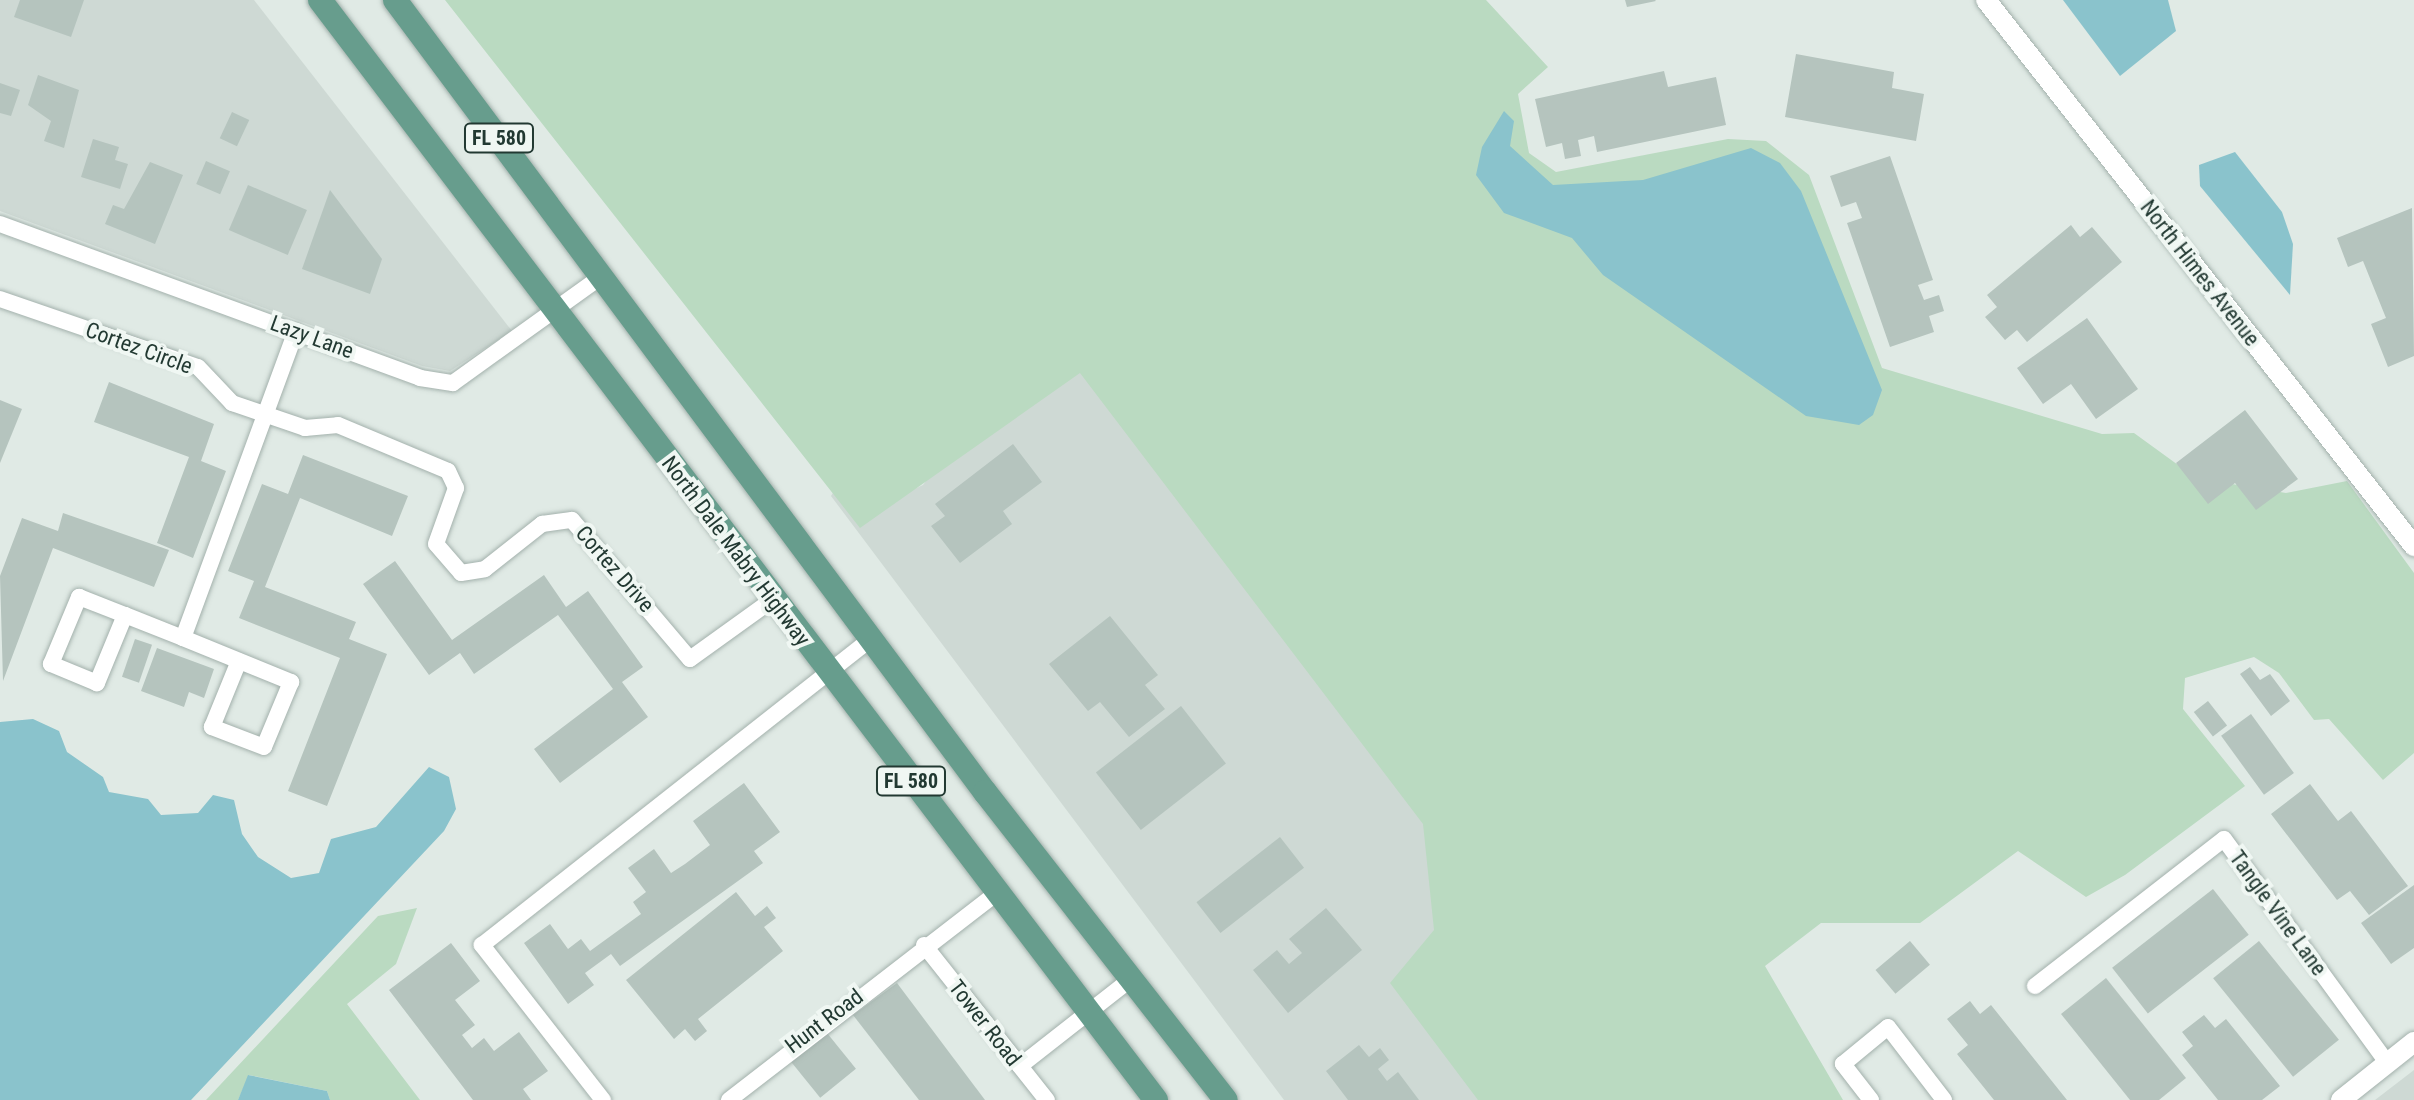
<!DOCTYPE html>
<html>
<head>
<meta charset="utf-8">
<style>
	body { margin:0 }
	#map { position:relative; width:2414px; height:1100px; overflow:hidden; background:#e0eae5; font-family:"Roboto Condensed",sans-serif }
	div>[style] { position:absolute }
	.built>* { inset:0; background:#ced9d4 }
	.green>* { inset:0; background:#badac1 }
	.water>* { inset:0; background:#8ac3cc }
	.building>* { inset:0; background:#b5c4be; transform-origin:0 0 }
	.roads { filter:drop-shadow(0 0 2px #a3b1ac) drop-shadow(0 0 2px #a3b1ac) }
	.minor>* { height:16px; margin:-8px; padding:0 8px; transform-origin:8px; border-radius:8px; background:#fff }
	.tertiary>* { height:20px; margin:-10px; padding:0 10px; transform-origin:10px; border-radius:10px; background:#fff }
	.primary>* { height:24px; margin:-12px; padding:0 12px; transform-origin:12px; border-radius:12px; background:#679d8d }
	span { translate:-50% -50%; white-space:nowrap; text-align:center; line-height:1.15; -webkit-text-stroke:8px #f0f7f3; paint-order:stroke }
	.shield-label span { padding:2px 6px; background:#f0f7f3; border:2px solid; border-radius:6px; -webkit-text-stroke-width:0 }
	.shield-label { font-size:20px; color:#223932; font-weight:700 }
	.street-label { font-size:22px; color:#223932 }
</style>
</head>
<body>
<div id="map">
	<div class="built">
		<div style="clip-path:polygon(0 0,254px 0,512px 331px,450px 371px,422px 366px,0 211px)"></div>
		<div style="clip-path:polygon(1085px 371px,1421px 791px,1440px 966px,1481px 1100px,1284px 1100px,831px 496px,843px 477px,876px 507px,923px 485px,967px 427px,1058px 378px)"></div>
		<div style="clip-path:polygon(2414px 1070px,2414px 1100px,2375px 1100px)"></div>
	</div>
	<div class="green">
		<div style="clip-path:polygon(445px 0,1486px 0,1548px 67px,1518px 94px,1529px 153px,1556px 172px,1728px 139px,1766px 141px,1809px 175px,1882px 368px,2102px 434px,2134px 433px,2196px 478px,2286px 493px,2347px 481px,2414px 573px,2414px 753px,2383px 780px,2329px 719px,2314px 720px,2279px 673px,2254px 657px,2185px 678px,2183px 709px,2245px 786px,2125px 875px,2086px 897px,2018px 851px,1920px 923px,1821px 923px,1765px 966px,1843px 1100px,1478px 1100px,1390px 983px,1434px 930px,1423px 824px,1080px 373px,860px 528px)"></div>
		<div style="clip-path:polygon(417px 908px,396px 964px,347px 1004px,420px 1100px,330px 1100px,327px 1091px,249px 1075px,238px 1100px,206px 1100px,378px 916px)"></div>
	</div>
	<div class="water">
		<div style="clip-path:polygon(2063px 0,2168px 0,2176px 31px,2120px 76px)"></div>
		<div style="clip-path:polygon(1504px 111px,1514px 121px,1510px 146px,1553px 185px,1643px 180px,1751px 148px,1780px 163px,1801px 191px,1882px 390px,1873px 415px,1859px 425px,1806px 416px,1603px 275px,1572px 238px,1504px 213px,1476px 175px,1482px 147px)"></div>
		<div style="clip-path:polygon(2235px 152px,2282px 212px,2293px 244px,2290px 295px,2200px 186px,2199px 165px)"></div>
		<div style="clip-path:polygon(33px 719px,59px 731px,67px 752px,103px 777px,109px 792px,148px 799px,161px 815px,198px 813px,213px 795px,234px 800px,242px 834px,258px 857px,291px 878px,319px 873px,331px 839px,376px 827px,429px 767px,449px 777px,456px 809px,444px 831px,191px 1100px,0 1100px,0 722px)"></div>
		<div style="clip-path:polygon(248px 1075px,327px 1091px,330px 1100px,238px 1100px)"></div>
	</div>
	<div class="building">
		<div style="clip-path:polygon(20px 0,84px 0,71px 37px,14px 17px)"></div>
		<div style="clip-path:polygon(1625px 0,1655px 0,1656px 1px,1627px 7px)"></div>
		<div style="clip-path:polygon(1796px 54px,1894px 72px,1892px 88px,1924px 94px,1916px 141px,1785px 117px)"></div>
		<div style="clip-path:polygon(1664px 71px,1668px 87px,1716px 77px,1726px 125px,1597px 152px,1594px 136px,1578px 140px,1581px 156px,1565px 159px,1562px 143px,1546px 147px,1535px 99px)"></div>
		<div style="clip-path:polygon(38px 75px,79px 90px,64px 148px,44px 141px,51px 121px,28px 105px)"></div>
		<div style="clip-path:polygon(0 83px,20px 90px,11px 116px,0 113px)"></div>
		<div style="left:232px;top:112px;width:19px;height:29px;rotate:25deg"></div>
		<div style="clip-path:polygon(93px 139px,119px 147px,115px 160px,128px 164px,120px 189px,81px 177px)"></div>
		<div style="clip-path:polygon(1890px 156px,1933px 280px,1918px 285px,1924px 300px,1939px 295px,1944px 311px,1929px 316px,1934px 332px,1890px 347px,1847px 223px,1862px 218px,1856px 202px,1841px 207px,1830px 176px)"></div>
		<div style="left:206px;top:161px;width:26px;height:25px;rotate:23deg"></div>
		<div style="clip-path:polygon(150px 162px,183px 175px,155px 244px,105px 224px,113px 205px,124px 209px)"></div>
		<div style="left:248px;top:185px;width:64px;height:49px;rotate:23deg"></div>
		<div style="clip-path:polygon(330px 190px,382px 259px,370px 294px,302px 269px)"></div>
		<div style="clip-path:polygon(2412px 208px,2414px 356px,2388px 367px,2371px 324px,2386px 318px,2363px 261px,2348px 267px,2337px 238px)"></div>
		<div style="clip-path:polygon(2071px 225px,2080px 237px,2092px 227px,2122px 262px,2027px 342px,2017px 330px,2005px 340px,1985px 317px,1997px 307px,1987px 295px)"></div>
		<div style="clip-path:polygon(2087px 318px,2138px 389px,2096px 419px,2071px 384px,2043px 404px,2017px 368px)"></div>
		<div style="clip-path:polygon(109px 382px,214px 424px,201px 461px,226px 471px,193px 558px,157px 543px,189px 457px,94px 422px)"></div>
		<div style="clip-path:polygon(0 400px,22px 409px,0 463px)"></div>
		<div style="clip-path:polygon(2245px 410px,2298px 479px,2256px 510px,2235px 483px,2208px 504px,2176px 463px)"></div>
		<div style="clip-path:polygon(1013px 444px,1042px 482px,1003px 511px,1012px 524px,960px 563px,931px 526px,945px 516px,935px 504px)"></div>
		<div style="clip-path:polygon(303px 455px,408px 496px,392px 536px,300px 498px,265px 587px,356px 622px,349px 639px,387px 654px,327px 806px,288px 791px,340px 658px,239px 618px,254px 581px,228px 571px,262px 484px,288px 494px)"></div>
		<div style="clip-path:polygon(63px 513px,169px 550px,154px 587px,53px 548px,3px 681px,0 576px,22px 518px,58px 531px)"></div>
		<div style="clip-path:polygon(395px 561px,452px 640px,544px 575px,566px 607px,588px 591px,643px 667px,622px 682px,648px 717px,560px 783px,534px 749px,613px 689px,558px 615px,474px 674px,460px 653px,429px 675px,363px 584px)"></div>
		<div style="clip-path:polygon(1110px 616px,1158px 675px,1145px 685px,1165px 709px,1129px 737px,1100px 702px,1088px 711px,1049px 664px)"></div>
		<div style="left:135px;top:639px;width:18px;height:40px;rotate:19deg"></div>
		<div style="clip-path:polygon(157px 648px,214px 669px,204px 698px,189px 692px,184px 707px,141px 691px)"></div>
		<div style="clip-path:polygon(2250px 667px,2260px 680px,2270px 674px,2290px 701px,2271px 716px,2240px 674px)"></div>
		<div style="left:2208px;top:701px;width:31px;height:18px;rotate:52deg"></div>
		<div style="left:1181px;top:706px;width:73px;height:108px;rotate:52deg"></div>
		<div style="left:2251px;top:714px;width:73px;height:37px;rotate:54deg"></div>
		<div style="clip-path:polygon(744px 783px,780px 832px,754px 851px,763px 863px,620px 966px,611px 954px,585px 973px,594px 985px,568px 1004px,524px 943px,550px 924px,568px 949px,581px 939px,590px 951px,641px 914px,633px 902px,646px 892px,628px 868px,654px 849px,671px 873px,685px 864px,710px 845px,693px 821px)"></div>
		<div style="clip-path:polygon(2310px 784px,2338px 821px,2351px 811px,2408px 886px,2369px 915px,2350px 891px,2337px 900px,2271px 814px)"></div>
		<div style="left:1280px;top:837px;width:39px;height:106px;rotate:52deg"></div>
		<div style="clip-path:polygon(2414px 885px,2414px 948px,2391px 964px,2361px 923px)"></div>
		<div style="left:2213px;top:889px;width:58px;height:128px;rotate:52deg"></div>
		<div style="clip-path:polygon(736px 892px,755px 916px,767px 906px,776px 918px,764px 927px,783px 951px,698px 1019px,707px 1031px,695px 1041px,685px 1029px,674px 1039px,626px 980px)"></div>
		<div style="clip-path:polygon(1326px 908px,1362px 950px,1288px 1013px,1253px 970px,1277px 950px,1289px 964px,1302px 953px,1289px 939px)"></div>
		<div style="left:1910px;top:941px;width:31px;height:45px;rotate:50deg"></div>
		<div style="left:2259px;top:941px;width:127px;height:59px;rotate:51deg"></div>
		<div style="clip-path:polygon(451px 943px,480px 981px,455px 1000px,475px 1025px,462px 1035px,472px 1048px,484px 1038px,494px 1051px,519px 1032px,548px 1071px,523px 1089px,531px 1100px,473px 1100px,389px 990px)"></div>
		<div style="clip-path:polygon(2106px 978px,2186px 1078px,2159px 1100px,2130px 1100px,2061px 1014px)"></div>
		<div style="clip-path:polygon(897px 983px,985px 1100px,919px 1100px,853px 1015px)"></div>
		<div style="clip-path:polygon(1970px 1001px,1980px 1014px,1991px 1005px,2067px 1100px,1994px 1100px,1957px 1054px,1968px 1045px,1947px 1019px)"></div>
		<div style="clip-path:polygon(2204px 1015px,2215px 1028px,2226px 1019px,2280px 1086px,2262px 1100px,2218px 1100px,2182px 1055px,2193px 1046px,2182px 1032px)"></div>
		<div style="left:827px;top:1033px;width:46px;height:46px;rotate:51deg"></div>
		<div style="clip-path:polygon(1359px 1045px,1369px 1057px,1380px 1048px,1389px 1060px,1378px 1069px,1387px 1081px,1398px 1072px,1419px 1100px,1348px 1100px,1326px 1071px)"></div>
	</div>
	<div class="roads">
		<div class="minor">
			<div style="left:0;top:224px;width:447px;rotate:20.1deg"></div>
			<div style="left:420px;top:378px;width:33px;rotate:9deg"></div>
			<div style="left:453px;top:383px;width:183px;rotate:-35.7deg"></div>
			<div style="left:0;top:299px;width:209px;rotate:19deg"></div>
			<div style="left:198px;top:367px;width:50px;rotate:46.6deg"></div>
			<div style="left:232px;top:403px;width:77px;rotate:18.9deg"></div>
			<div style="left:305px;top:428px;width:33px;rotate:-5deg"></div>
			<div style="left:338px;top:425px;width:119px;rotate:22.7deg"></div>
			<div style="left:448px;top:471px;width:19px;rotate:65deg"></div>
			<div style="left:456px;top:488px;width:59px;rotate:109.7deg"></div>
			<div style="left:436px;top:544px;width:38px;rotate:49deg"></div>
			<div style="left:461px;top:573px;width:24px;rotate:-9deg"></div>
			<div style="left:485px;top:569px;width:73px;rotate:-38.3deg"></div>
			<div style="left:542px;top:524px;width:30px;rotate:-8deg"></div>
			<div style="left:572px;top:520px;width:182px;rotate:49.7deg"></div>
			<div style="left:690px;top:659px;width:101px;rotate:-35.7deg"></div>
			<div style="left:125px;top:615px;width:74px;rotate:112.4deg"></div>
			<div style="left:97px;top:683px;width:50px;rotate:-157.6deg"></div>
			<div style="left:51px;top:664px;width:73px;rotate:-67.3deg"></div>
			<div style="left:79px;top:597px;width:49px;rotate:21.4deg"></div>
			<div style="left:125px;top:615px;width:62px;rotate:21.6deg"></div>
			<div style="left:183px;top:638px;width:117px;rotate:22.2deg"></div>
			<div style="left:291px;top:682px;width:70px;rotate:112.6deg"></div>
			<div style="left:264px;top:747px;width:56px;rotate:-159deg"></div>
			<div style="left:212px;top:727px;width:71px;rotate:-67.8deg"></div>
			<div style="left:183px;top:638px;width:327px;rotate:-69.8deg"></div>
			<div style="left:924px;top:945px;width:198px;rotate:51.6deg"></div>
			<div style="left:2035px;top:986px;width:239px;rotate:-37.9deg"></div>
			<div style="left:2224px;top:839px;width:278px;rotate:53.9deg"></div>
			<div style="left:1020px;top:1066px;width:141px;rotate:-38.1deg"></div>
			<div style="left:603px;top:1100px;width:197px;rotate:-128deg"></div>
			<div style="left:482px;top:945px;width:496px;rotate:-38.2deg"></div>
			<div style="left:729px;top:1100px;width:339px;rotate:-37.7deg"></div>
			<div style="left:1871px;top:1100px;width:46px;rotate:-127.9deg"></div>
			<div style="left:1843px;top:1064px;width:58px;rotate:-39.4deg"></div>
			<div style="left:1888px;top:1027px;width:92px;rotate:52.5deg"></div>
		</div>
		<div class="tertiary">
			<div style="left:1986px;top:0;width:694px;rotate:51.91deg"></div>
			<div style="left:2341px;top:1100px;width:93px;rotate:-38.5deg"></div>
		</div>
		<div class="primary">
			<div style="left:320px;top:0;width:1382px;rotate:52.77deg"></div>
			<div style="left:395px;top:0;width:988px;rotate:53.32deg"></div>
			<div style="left:985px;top:792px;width:391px;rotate:52deg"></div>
		</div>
	</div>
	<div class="shield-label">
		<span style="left:499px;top:138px">FL 580</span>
		<span style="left:911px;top:781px">FL 580</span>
	</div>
	<div class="street-label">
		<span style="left:2200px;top:273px;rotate:52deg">North Himes Avenue</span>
		<span style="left:312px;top:337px;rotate:20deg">Lazy Lane</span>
		<span style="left:139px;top:348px;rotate:20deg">Cortez Circle</span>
		<span style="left:736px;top:551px;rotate:53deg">North Dale Mabry Highway</span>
		<span style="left:615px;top:569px;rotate:49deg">Cortez Drive</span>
		<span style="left:2278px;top:913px;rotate:54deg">Tangle Vine Lane</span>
		<span style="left:824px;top:1021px;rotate:-37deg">Hunt Road</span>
		<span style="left:985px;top:1023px;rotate:52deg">Tower Road</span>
	</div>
</div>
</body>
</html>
